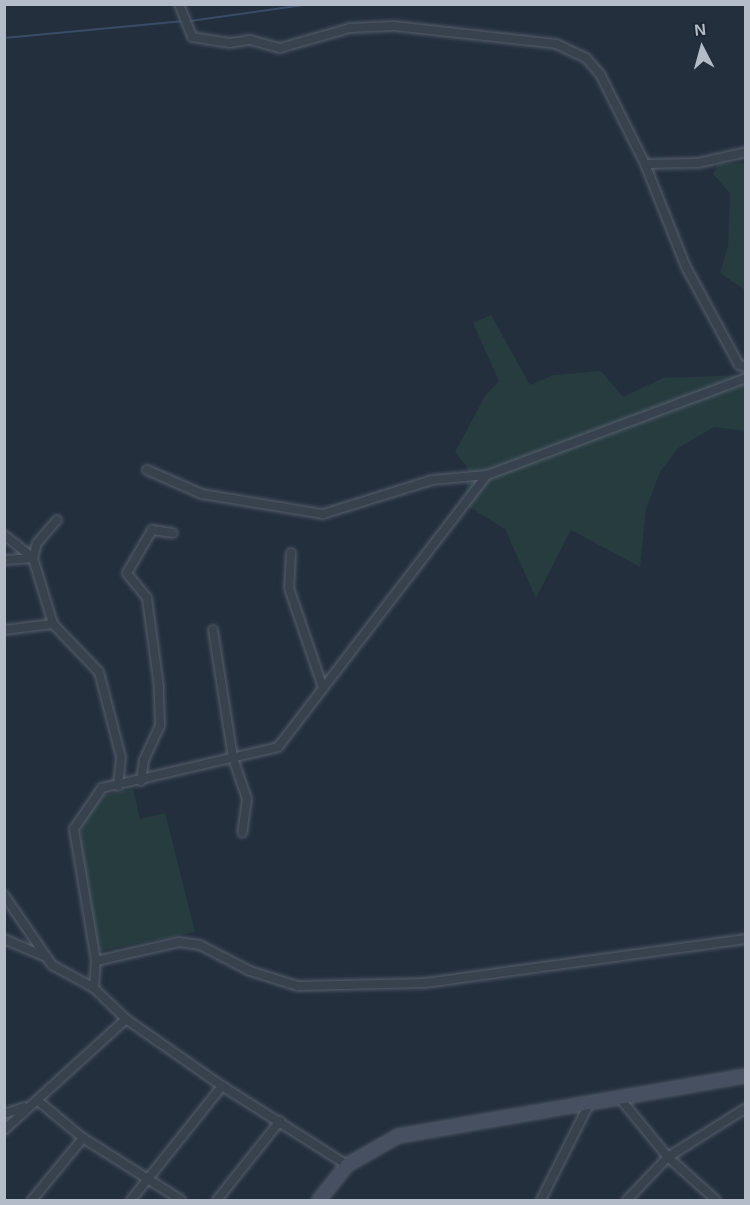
<!DOCTYPE html>
<html>
<head>
<meta charset="utf-8">
<style>
	body { margin:0 }
	#map { position:relative; width:750px; height:1205px; overflow:hidden; background:#242f3e; font-family:Arial,sans-serif }
	div>[style] { position:absolute }
	.green>* { inset:0; background:#263c3f }
	.stream>* { height:2px; margin:-1px; padding:0 1px; transform-origin:1px; border-radius:1px; background:#394c67 }
	.roads { filter:drop-shadow(0 0 2px #565f6c) drop-shadow(0 0 2px #565f6c) }
	.street>* { height:8px; margin:-4px; padding:0 4px; transform-origin:4px; border-radius:4px; background:#38414e }
	.secondary>* { height:12px; margin:-6px; padding:0 6px; transform-origin:6px; border-radius:6px; background:#465061 }
	span { translate:-50% -50%; white-space:nowrap; text-align:center; line-height:1.15; -webkit-text-stroke:5px #1d2633; paint-order:stroke }
	.frame { position:absolute; inset:0; border:6px solid #b4bcc9; pointer-events:none }
	.north { position:absolute; left:672px; top:18px; width:60px; height:60px; -webkit-text-stroke:4px #1d2633; paint-order:stroke; rotate:354deg; font-size:16px; font-weight:700; line-height:24px; text-align:center; color:#b4bcc9 }
	.north::after { content:''; display:block; margin:auto; width:21px; height:27px; background:#b4bcc9; clip-path:polygon(50% 0,100% 100%,50% 72%,0 100%) }
</style>
</head>
<body>
<div id="map">
	<div class="green">
		<div style="clip-path:polygon(745px 163px,746px 163px,745px 290px,720px 273px,728px 246px,730px 193px,713px 174px,717px 164px)"></div>
		<div style="clip-path:polygon(491px 315px,530px 385px,553px 375px,601px 371px,623px 397px,663px 378px,745px 375px,745px 431px,714px 427px,678px 448px,660px 472px,646px 509px,640px 567px,571px 530px,536px 598px,505px 529px,466px 505px,467px 467px,455px 452px,485px 396px,499px 381px,473px 323px)"></div>
		<div style="clip-path:polygon(133px 789px,140px 819px,165px 813px,195px 932px,98px 951px,79px 860px,82px 824px,101px 796px)"></div>
	</div>
	<div class="stream">
		<div style="left:190px;top:21px;width:122px;rotate:-8deg"></div>
		<div style="left:4px;top:38px;width:181px;rotate:-5.4deg"></div>
	</div>
	<div class="roads">
		<div class="street">
			<div style="left:179px;top:4px;width:35px;rotate:68deg"></div>
			<div style="left:192px;top:37px;width:38px;rotate:9deg"></div>
			<div style="left:230px;top:43px;width:20px;rotate:-9deg"></div>
			<div style="left:250px;top:40px;width:31px;rotate:15deg"></div>
			<div style="left:280px;top:48px;width:73px;rotate:-15.9deg"></div>
			<div style="left:350px;top:28px;width:44px;rotate:-2.6deg"></div>
			<div style="left:394px;top:26px;width:163px;rotate:6.3deg"></div>
			<div style="left:556px;top:44px;width:33px;rotate:25deg"></div>
			<div style="left:586px;top:58px;width:21px;rotate:49deg"></div>
			<div style="left:600px;top:74px;width:101px;rotate:63.4deg"></div>
			<div style="left:645px;top:164px;width:111px;rotate:68.3deg"></div>
			<div style="left:686px;top:267px;width:111px;rotate:61.6deg"></div>
			<div style="left:739px;top:365px;width:7px;rotate:16deg"></div>
			<div style="left:645px;top:164px;width:53px;rotate:-1.1deg"></div>
			<div style="left:698px;top:163px;width:49px;rotate:-12.9deg"></div>
			<div style="left:147px;top:470px;width:60px;rotate:23.6deg"></div>
			<div style="left:202px;top:494px;width:123px;rotate:9.4deg"></div>
			<div style="left:323px;top:514px;width:114px;rotate:-17.3deg"></div>
			<div style="left:432px;top:480px;width:55px;rotate:-5.2deg"></div>
			<div style="left:57px;top:520px;width:30px;rotate:131deg"></div>
			<div style="left:37px;top:543px;width:16px;rotate:105deg"></div>
			<div style="left:33px;top:558px;width:69px;rotate:73.1deg"></div>
			<div style="left:53px;top:624px;width:66px;rotate:46.2deg"></div>
			<div style="left:99px;top:672px;width:88px;rotate:75.5deg"></div>
			<div style="left:121px;top:757px;width:29px;rotate:96deg"></div>
			<div style="left:4px;top:535px;width:37px;rotate:38deg"></div>
			<div style="left:291px;top:553px;width:35px;rotate:93deg"></div>
			<div style="left:289px;top:588px;width:106px;rotate:71.2deg"></div>
			<div style="left:4px;top:560px;width:29px;rotate:-4deg"></div>
			<div style="left:4px;top:630px;width:49px;rotate:-7deg"></div>
			<div style="left:213px;top:630px;width:130px;rotate:81.1deg"></div>
			<div style="left:233px;top:758px;width:43px;rotate:71.1deg"></div>
			<div style="left:247px;top:799px;width:34px;rotate:98deg"></div>
			<div style="left:141px;top:781px;width:21px;rotate:-82deg"></div>
			<div style="left:144px;top:760px;width:38px;rotate:-65deg"></div>
			<div style="left:160px;top:725px;width:38px;rotate:-92deg"></div>
			<div style="left:159px;top:687px;width:90px;rotate:-97.7deg"></div>
			<div style="left:147px;top:598px;width:32px;rotate:-129deg"></div>
			<div style="left:127px;top:573px;width:50px;rotate:-59.8deg"></div>
			<div style="left:152px;top:530px;width:21px;rotate:8deg"></div>
			<div style="left:4px;top:895px;width:85px;rotate:55.6deg"></div>
			<div style="left:52px;top:965px;width:48px;rotate:28.7deg"></div>
			<div style="left:94px;top:988px;width:45px;rotate:44.1deg"></div>
			<div style="left:126px;top:1019px;width:117px;rotate:34.9deg"></div>
			<div style="left:222px;top:1086px;width:148px;rotate:32.3deg"></div>
			<div style="left:4px;top:939px;width:46px;rotate:23.2deg"></div>
			<div style="left:96px;top:961px;width:85px;rotate:-12.9deg"></div>
			<div style="left:179px;top:942px;width:21px;rotate:8deg"></div>
			<div style="left:200px;top:945px;width:56px;rotate:27.5deg"></div>
			<div style="left:250px;top:971px;width:50px;rotate:17.4deg"></div>
			<div style="left:298px;top:986px;width:127px;rotate:-1.4deg"></div>
			<div style="left:425px;top:983px;width:324px;rotate:-7.8deg"></div>
			<div style="left:94px;top:988px;width:27px;rotate:-86deg"></div>
			<div style="left:96px;top:961px;width:134px;rotate:-99.5deg"></div>
			<div style="left:74px;top:829px;width:50px;rotate:-55.7deg"></div>
			<div style="left:102px;top:788px;width:181px;rotate:-13.1deg"></div>
			<div style="left:278px;top:747px;width:343px;rotate:-52.5deg"></div>
			<div style="left:487px;top:475px;width:277px;rotate:-20.5deg"></div>
			<div style="left:618px;top:1096px;width:79px;rotate:50.7deg"></div>
			<div style="left:668px;top:1157px;width:64px;rotate:41.9deg"></div>
			<div style="left:37px;top:1100px;width:60px;rotate:39.6deg"></div>
			<div style="left:83px;top:1138px;width:116px;rotate:32.3deg"></div>
			<div style="left:4px;top:1114px;width:21px;rotate:-19deg"></div>
			<div style="left:4px;top:1130px;width:165px;rotate:-42.3deg"></div>
			<div style="left:32px;top:1200px;width:80px;rotate:-50.6deg"></div>
			<div style="left:131px;top:1200px;width:146px;rotate:-51.4deg"></div>
			<div style="left:217px;top:1200px;width:101px;rotate:-51.4deg"></div>
			<div style="left:541px;top:1200px;width:110px;rotate:-63.4deg"></div>
			<div style="left:627px;top:1200px;width:59px;rotate:-46.4deg"></div>
			<div style="left:668px;top:1157px;width:92px;rotate:-32.1deg"></div>
		</div>
		<div class="secondary">
			<div style="left:319px;top:1200px;width:45px;rotate:-51.3deg"></div>
			<div style="left:347px;top:1165px;width:59px;rotate:-29.6deg"></div>
			<div style="left:398px;top:1136px;width:353px;rotate:-9.8deg"></div>
		</div>
	</div>
	<div class="frame"></div>
	<div class="north">N</div>
</div>
</body>
</html>
